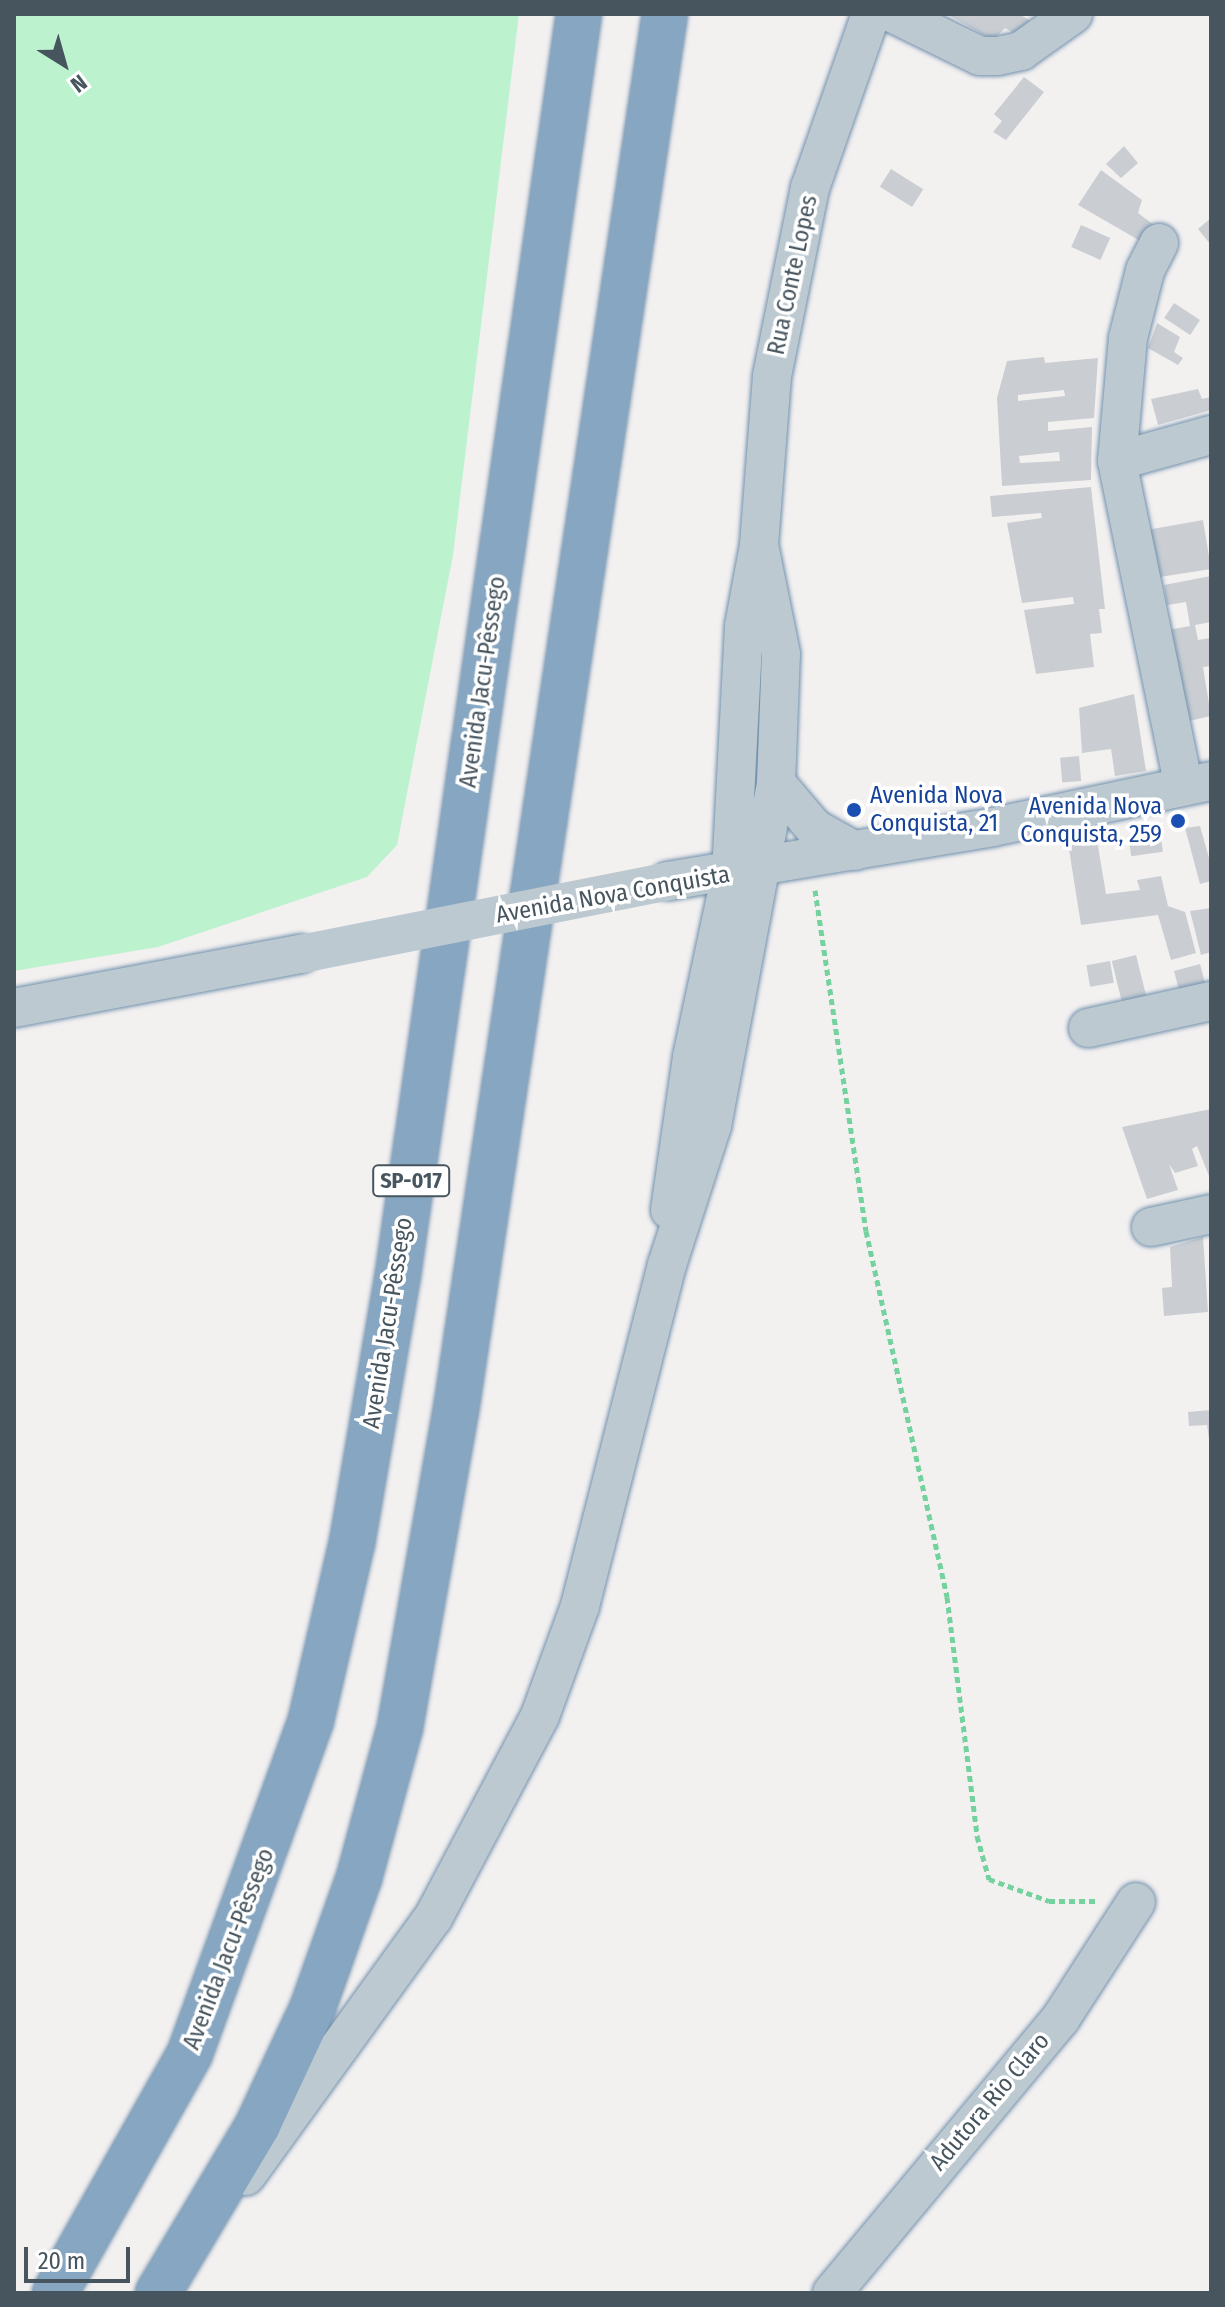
<!DOCTYPE html>
<html>
<head>
<meta charset="utf-8">
<style>
	body { margin:0 }
	#map { position:relative; width:1225px; height:2307px; overflow:hidden; background:#f3f0f0; font-family:"Fira Sans Condensed",sans-serif }
	div>[style] { position:absolute }
	.green>* { inset:0; background:#bdf2cf }
	.building>* { inset:0; background:#caced3; transform-origin:0 0 }
	.path>* { height:5px; margin-top:-2.5px; transform-origin:0; background:repeating-linear-gradient(90deg,#73d29e 0 6px,transparent 0 10px) }
	.roads { filter:drop-shadow(0 0 2px #7191ad) drop-shadow(0 0 2px #7191ad) }
	.minor>* { height:38px; margin:-19px; padding:0 19px; transform-origin:19px; border-radius:19px; background:#bdc9d0 }
	.highway>* { height:44px; margin:-22px; padding:0 22px; transform-origin:22px; border-radius:22px; background:#86a6c1 }
	.minor-bridge>* { height:38px; margin:-19px; padding:0 19px; transform-origin:19px; border-radius:19px; background:#bdc9d0 }
	.dots>* { width:22px; height:22px; translate:-50% -50%; box-sizing:border-box; border:4px solid #fff; border-radius:50% }
	span { translate:-50% -50%; white-space:nowrap; text-align:center; line-height:1.15; -webkit-text-stroke:7px #fff; paint-order:stroke }
	.shield-label span { padding:2px 6px; background:#fff; border:2px solid; border-radius:6px; -webkit-text-stroke-width:0 }
	.shield-label { font-size:22px; color:#47555f; font-weight:700 }
	.street-label { font-size:24px; color:#47555f }
	.transit-label { font-size:24px; color:#164399 }
	.left { translate:0 -50%; text-align:left }
	.right { translate:-100% -50%; text-align:right }
	.frame { position:absolute; inset:0; border:16px solid #47555f; pointer-events:none }
	.north { position:absolute; left:24px; top:24px; width:80px; height:80px; -webkit-text-stroke:6px #fff; paint-order:stroke; rotate:143deg; font-size:22px; font-weight:700; line-height:32px; text-align:center; color:#47555f }
	.north::after { content:''; display:block; margin:auto; width:28px; height:36px; background:#47555f; clip-path:polygon(50% 0,100% 100%,50% 72%,0 100%) }
	.scale { position:absolute; left:24px; top:2247px; width:106px; height:36px; box-sizing:border-box; border:4px solid #47555f; border-top:0; padding-left:10px; font-size:24px; line-height:28px; white-space:nowrap; color:#47555f; -webkit-text-stroke:6px #fff; paint-order:stroke }
</style>
</head>
<body>
<div id="map">
	<div class="green">
		<div style="clip-path:polygon(14px 14px,519px 14px,453px 555px,397px 845px,367px 877px,158px 947px,14px 971px)"></div>
	</div>
	<div class="building">
		<div style="clip-path:polygon(947px 14px,1019px 14px,1029px 20px,1020px 36px,1005px 28px,993px 40px)"></div>
		<div style="clip-path:polygon(1024px 77px,1044px 92px,1006px 140px,993px 132px,1002px 121px,994px 114px)"></div>
		<div style="clip-path:polygon(1124px 146px,1138px 163px,1121px 178px,1106px 164px)"></div>
		<div style="left:891px;top:169px;width:38px;height:21px;rotate:32deg"></div>
		<div style="clip-path:polygon(1101px 170px,1142px 200px,1138px 213px,1154px 225px,1142px 242px,1078px 205px)"></div>
		<div style="clip-path:polygon(1211px 218px,1211px 245px,1198px 229px)"></div>
		<div style="left:1081px;top:225px;width:32px;height:24px;rotate:24deg"></div>
		<div style="left:1174px;top:303px;width:31px;height:18px;rotate:33deg"></div>
		<div style="clip-path:polygon(1157px 323px,1180px 337px,1174px 352px,1183px 358px,1178px 365px,1148px 348px)"></div>
		<div style="clip-path:polygon(evenodd,1044px 357px,1045px 363px,1098px 358px,1094px 418px,1048px 422px,1048px 431px,1092px 427px,1091px 480px,1002px 486px,997px 398px,1007px 361px,1044px 357px,1064px 390px,1065px 396px,1018px 401px,1018px 395px,1064px 390px,1044px 357px,1059px 452px,1060px 461px,1020px 463px,1019px 456px,1059px 452px)"></div>
		<div style="clip-path:polygon(1198px 389px,1202px 399px,1211px 397px,1211px 410px,1158px 425px,1151px 399px)"></div>
		<div style="clip-path:polygon(1091px 487px,1105px 609px,1099px 609px,1102px 633px,1090px 634px,1094px 667px,1036px 674px,1024px 610px,1074px 604px,1073px 597px,1022px 603px,1007px 523px,1042px 518px,1041px 513px,992px 517px,990px 496px)"></div>
		<div style="clip-path:polygon(1203px 520px,1211px 569px,1160px 577px,1155px 550px,1143px 551px,1141px 531px)"></div>
		<div style="clip-path:polygon(1211px 576px,1211px 622px,1195px 625px,1198px 640px,1211px 638px,1211px 666px,1203px 667px,1211px 716px,1189px 721px,1162px 631px,1190px 626px,1186px 602px,1167px 605px,1164px 585px)"></div>
		<div style="clip-path:polygon(1134px 694px,1146px 771px,1115px 776px,1111px 749px,1082px 753px,1079px 708px)"></div>
		<div style="left:1079px;top:756px;width:25px;height:19px;rotate:85deg"></div>
		<div style="clip-path:polygon(1200px 826px,1211px 865px,1211px 881px,1200px 884px,1185px 828px)"></div>
		<div style="left:1160px;top:831px;width:21px;height:32px;rotate:82deg"></div>
		<div style="clip-path:polygon(1097px 840px,1106px 894px,1140px 890px,1137px 880px,1161px 876px,1168px 906px,1185px 912px,1196px 953px,1171px 960px,1158px 915px,1081px 925px,1068px 843px)"></div>
		<div style="clip-path:polygon(1211px 908px,1211px 952px,1201px 955px,1190px 911px)"></div>
		<div style="left:1136px;top:955px;width:45px;height:25px;rotate:76deg"></div>
		<div style="left:1110px;top:961px;width:22px;height:24px;rotate:80deg"></div>
		<div style="left:1200px;top:964px;width:23px;height:27px;rotate:75deg"></div>
		<div style="clip-path:polygon(1211px 1109px,1211px 1181px,1197px 1146px,1192px 1149px,1198px 1166px,1175px 1173px,1169px 1164px,1178px 1190px,1147px 1199px,1122px 1127px)"></div>
		<div style="clip-path:polygon(1203px 1237px,1208px 1312px,1164px 1316px,1162px 1288px,1172px 1287px,1170px 1247px)"></div>
		<div style="clip-path:polygon(1211px 1410px,1211px 1439px,1209px 1439px,1207px 1425px,1189px 1426px,1188px 1412px)"></div>
	</div>
	<div class="path">
		<div style="left:815px;top:890px;width:345px;rotate:81.5deg"></div>
		<div style="left:866px;top:1231px;width:375px;rotate:77.5deg"></div>
		<div style="left:947px;top:1597px;width:241px;rotate:82.8deg"></div>
		<div style="left:977px;top:1836px;width:45px;rotate:74.4deg"></div>
		<div style="left:989px;top:1879px;width:64px;rotate:20.1deg"></div>
		<div style="left:1049px;top:1901px;width:46px"></div>
	</div>
	<div class="roads">
		<div class="minor">
			<div style="left:894px;top:14px;width:96px;rotate:26deg"></div>
			<div style="left:980px;top:56px;width:18px"></div>
			<div style="left:998px;top:56px;width:24px;rotate:-12deg"></div>
			<div style="left:1021px;top:51px;width:64px;rotate:-35.4deg"></div>
			<div style="left:1159px;top:243px;width:31px;rotate:117deg"></div>
			<div style="left:1145px;top:271px;width:69px;rotate:104.2deg"></div>
			<div style="left:1128px;top:338px;width:123px;rotate:95.1deg"></div>
			<div style="left:1117px;top:461px;width:332px;rotate:78.4deg"></div>
			<div style="left:1117px;top:461px;width:98px;rotate:-15.5deg"></div>
			<div style="left:776px;top:783px;width:59px;rotate:49.8deg"></div>
			<div style="left:814px;top:828px;width:47px;rotate:29.3deg"></div>
			<div style="left:668px;top:881px;width:329px;rotate:-9.4deg"></div>
			<div style="left:993px;top:827px;width:223px;rotate:-11.9deg"></div>
			<div style="left:14px;top:1008px;width:292px;rotate:-10.7deg"></div>
			<div style="left:1088px;top:1028px;width:126px;rotate:-12.4deg"></div>
			<div style="left:670px;top:1210px;width:155px;rotate:-81.8deg"></div>
			<div style="left:692px;top:1057px;width:187px;rotate:-78deg"></div>
			<div style="left:731px;top:874px;width:248px;rotate:-87deg"></div>
			<div style="left:744px;top:626px;width:82px;rotate:-79.5deg"></div>
			<div style="left:759px;top:545px;width:169px;rotate:-85.6deg"></div>
			<div style="left:772px;top:376px;width:192px;rotate:-78.6deg"></div>
			<div style="left:810px;top:188px;width:184px;rotate:-70.7deg"></div>
			<div style="left:1151px;top:1227px;width:61px;rotate:-12.2deg"></div>
			<div style="left:246px;top:2176px;width:319px;rotate:-54.1deg"></div>
			<div style="left:433px;top:1918px;width:229px;rotate:-62.1deg"></div>
			<div style="left:540px;top:1716px;width:117px;rotate:-70deg"></div>
			<div style="left:580px;top:1606px;width:352px;rotate:-75.7deg"></div>
			<div style="left:667px;top:1265px;width:146px;rotate:-72.1deg"></div>
			<div style="left:712px;top:1126px;width:349px;rotate:-79.4deg"></div>
			<div style="left:776px;top:783px;width:129px;rotate:-87.8deg"></div>
			<div style="left:781px;top:654px;width:111px;rotate:-101.4deg"></div>
			<div style="left:832px;top:2293px;width:358px;rotate:-50.2deg"></div>
			<div style="left:1061px;top:2018px;width:138px;rotate:-57.1deg"></div>
		</div>
		<div class="highway">
			<div style="left:55px;top:2293px;width:275px;rotate:-60.6deg"></div>
			<div style="left:190px;top:2053px;width:354px;rotate:-70deg"></div>
			<div style="left:311px;top:1720px;width:182px;rotate:-77deg"></div>
			<div style="left:352px;top:1543px;width:273px;rotate:-80.3deg"></div>
			<div style="left:398px;top:1274px;width:1273px;rotate:-81.83deg"></div>
			<div style="left:158px;top:2293px;width:196px;rotate:-59.2deg"></div>
			<div style="left:258px;top:2125px;width:130px;rotate:-65deg"></div>
			<div style="left:313px;top:2007px;width:137px;rotate:-70.4deg"></div>
			<div style="left:359px;top:1878px;width:156px;rotate:-74.8deg"></div>
			<div style="left:400px;top:1727px;width:322px;rotate:-80deg"></div>
			<div style="left:456px;top:1410px;width:1412px;rotate:-81.49deg"></div>
		</div>
	</div>
	<div class="minor-bridge">
		<div style="left:301px;top:954px;width:374px;rotate:-11.2deg"></div>
	</div>
	<div class="dots">
		<div style="left:854px;top:810px;background:#1a4fb4"></div>
		<div style="left:1178px;top:821px;background:#1a4fb4"></div>
	</div>
	<div class="shield-label">
		<span style="left:411px;top:1181px">SP-017</span>
	</div>
	<div class="street-label">
		<span style="left:793px;top:275px;rotate:-78deg">Rua Conte Lopes</span>
		<span style="left:483px;top:682px;rotate:-82deg">Avenida Jacu-Pêssego</span>
		<span style="left:613px;top:895px;rotate:-10deg">Avenida Nova Conquista</span>
		<span style="left:388px;top:1323px;rotate:-81deg">Avenida Jacu-Pêssego</span>
		<span style="left:229px;top:1949px;rotate:-69deg">Avenida Jacu-Pêssego</span>
		<span style="left:990px;top:2102px;rotate:-50deg">Adutora Rio Claro</span>
	</div>
	<div class="transit-label">
		<span class="left" style="left:870px;top:810px">Avenida Nova<br>Conquista, 21</span>
		<span class="right" style="left:1162px;top:821px">Avenida Nova<br>Conquista, 259</span>
	</div>
	<div class="frame"></div>
	<div class="north">N</div>
	<div class="scale">20 m</div>
</div>
</body>
</html>
